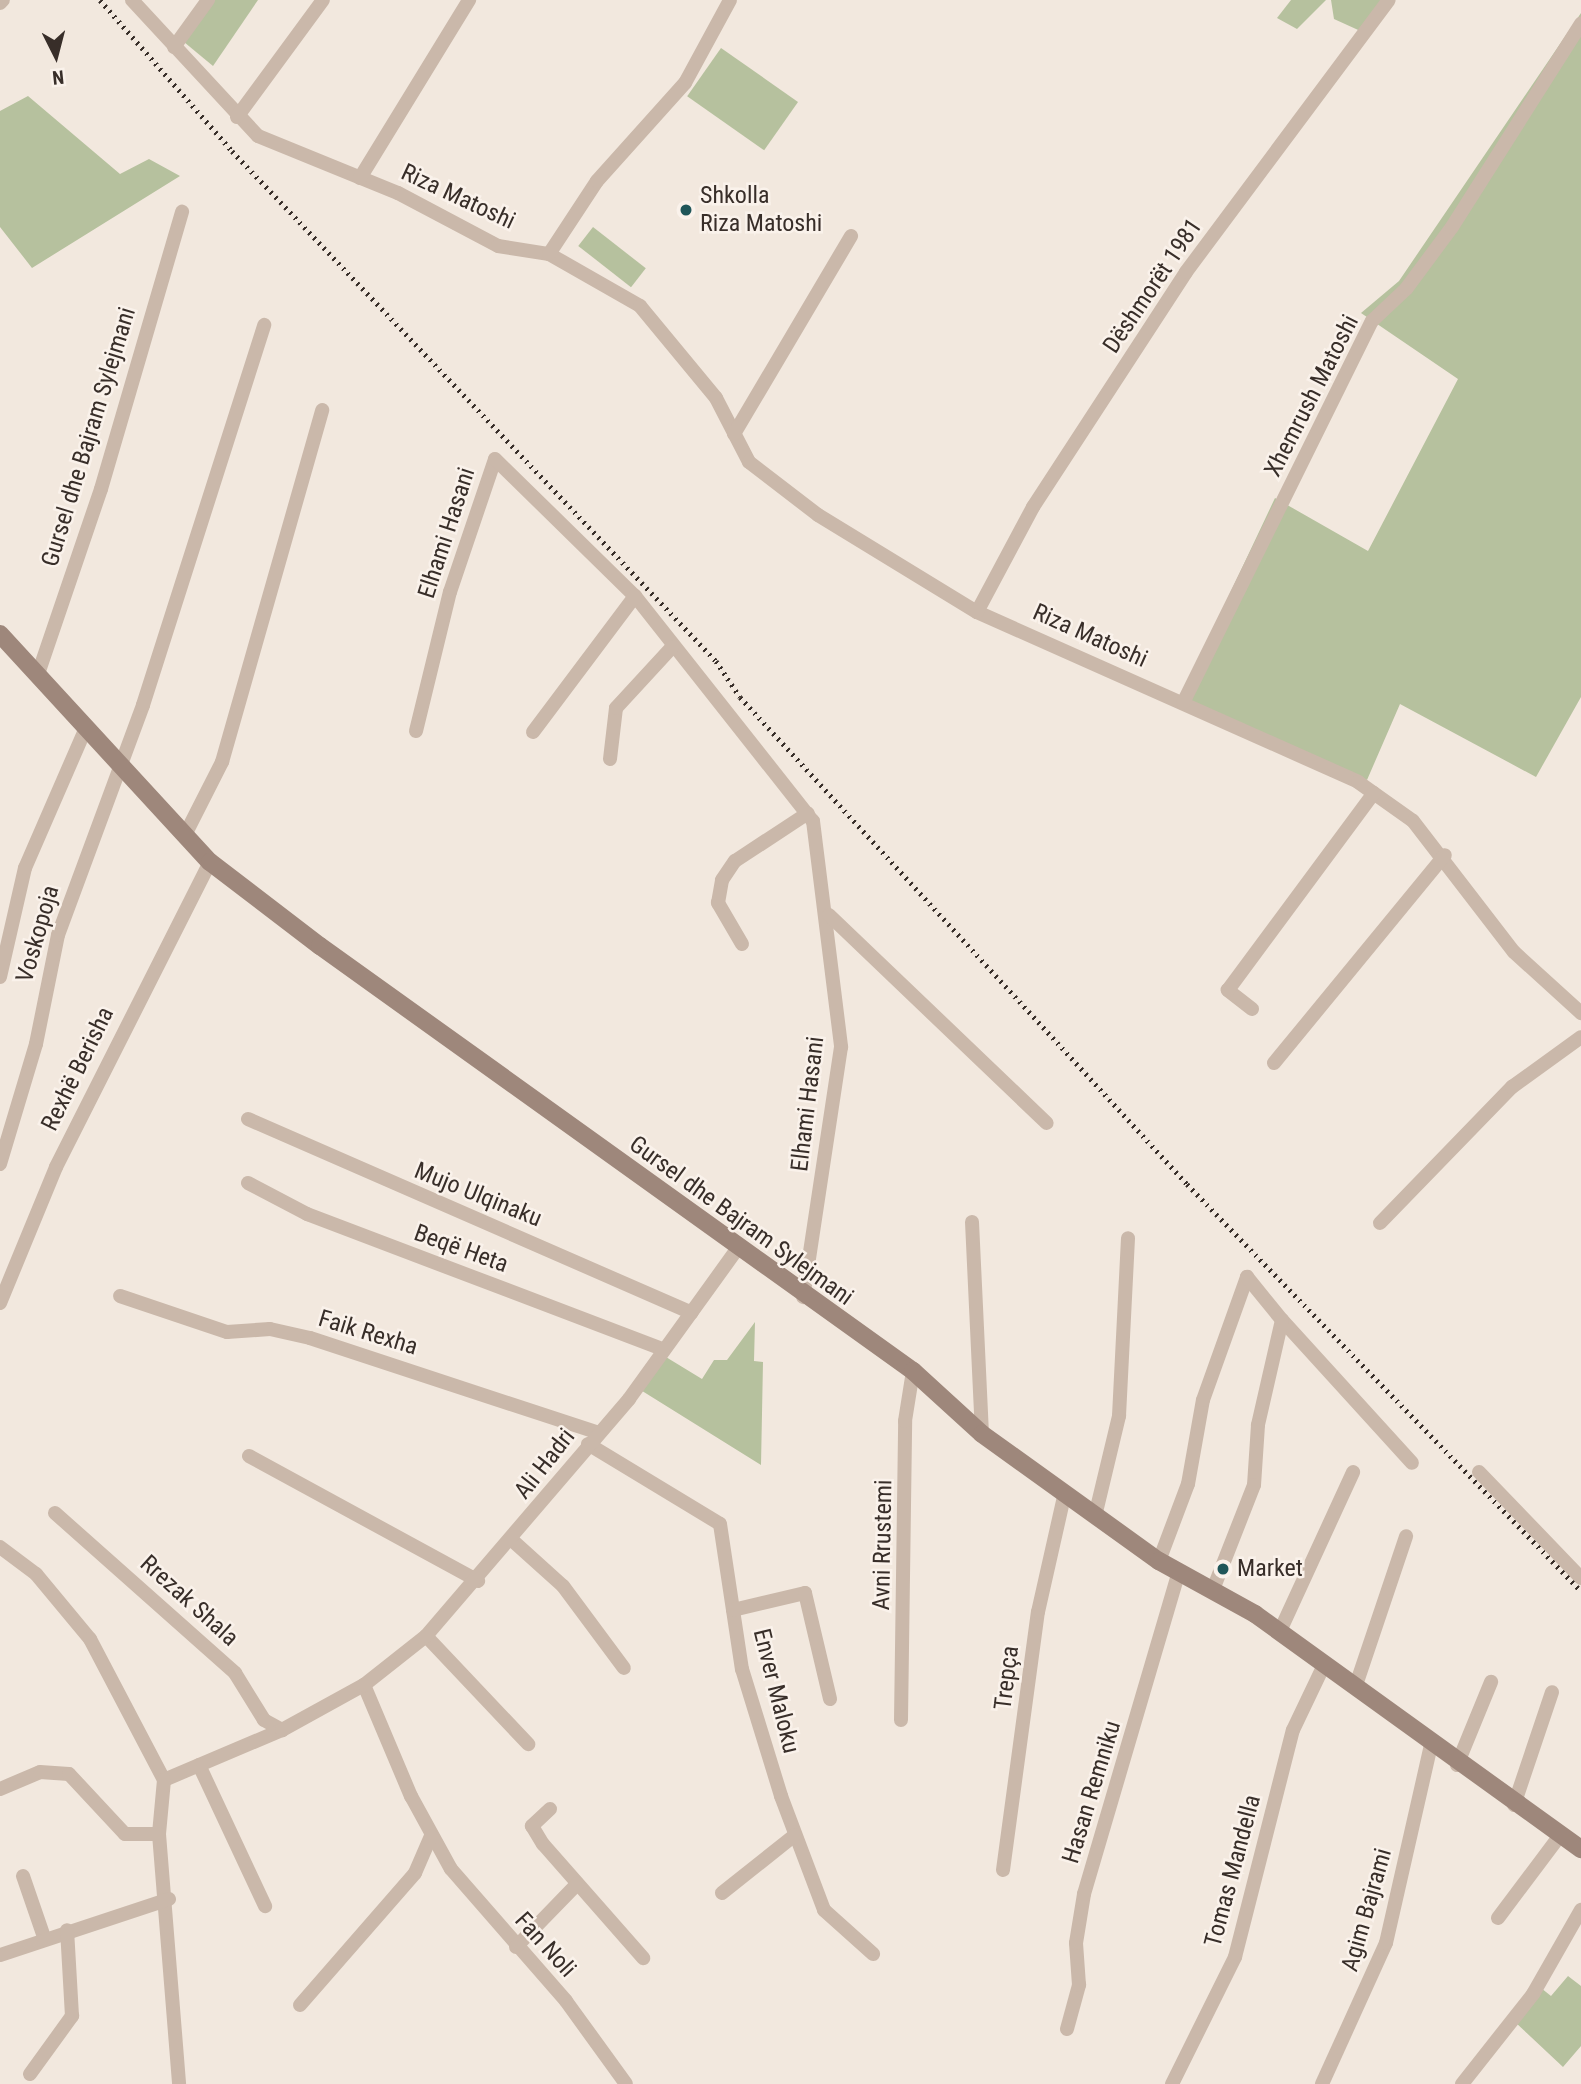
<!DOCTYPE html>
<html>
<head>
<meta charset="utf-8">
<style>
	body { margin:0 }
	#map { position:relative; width:1581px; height:2084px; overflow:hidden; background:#f2e8de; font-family:"Roboto Condensed",sans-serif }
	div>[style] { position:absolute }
	.green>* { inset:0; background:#b6c19e; transform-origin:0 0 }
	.street>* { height:14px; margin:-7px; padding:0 7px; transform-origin:7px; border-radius:7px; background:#cab8aa }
	.secondary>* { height:18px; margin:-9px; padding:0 9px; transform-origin:9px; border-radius:9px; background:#9e877b }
	.rail>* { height:5px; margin-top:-2.5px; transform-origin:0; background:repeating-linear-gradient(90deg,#382e29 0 2px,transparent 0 7px) }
	.dots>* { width:19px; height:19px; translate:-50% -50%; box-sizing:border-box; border:4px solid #faf2eb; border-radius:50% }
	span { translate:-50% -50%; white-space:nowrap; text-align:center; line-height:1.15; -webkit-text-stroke:5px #faf2eb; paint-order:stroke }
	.poi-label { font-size:24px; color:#382e29 }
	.left { translate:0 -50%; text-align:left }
	.street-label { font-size:24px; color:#382e29 }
	.north { position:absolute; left:21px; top:21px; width:70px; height:70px; -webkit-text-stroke:5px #faf2eb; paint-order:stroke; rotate:174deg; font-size:19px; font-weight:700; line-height:28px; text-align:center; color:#382e29 }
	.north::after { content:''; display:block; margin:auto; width:24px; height:32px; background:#382e29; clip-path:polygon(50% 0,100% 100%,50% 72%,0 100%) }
</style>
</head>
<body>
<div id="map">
	<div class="green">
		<div style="clip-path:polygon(215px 0,258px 0,213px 66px,184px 42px)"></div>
		<div style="clip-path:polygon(1291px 0,1326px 0,1297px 29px,1277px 18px)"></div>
		<div style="clip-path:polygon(1331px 0,1392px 0,1367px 34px,1334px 19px)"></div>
		<div style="clip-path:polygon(1581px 13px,1581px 697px,1536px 777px,1400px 704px,1367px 780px,1181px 697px,1275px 498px,1368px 551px,1458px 379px,1361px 313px,1399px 281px)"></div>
		<div style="left:721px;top:48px;width:94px;height:59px;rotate:35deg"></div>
		<div style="clip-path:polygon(28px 96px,120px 174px,149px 159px,180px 176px,32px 268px,0 227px,0 111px)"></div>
		<div style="left:593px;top:227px;width:67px;height:24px;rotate:38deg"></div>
		<div style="clip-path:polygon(755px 1322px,754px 1361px,763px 1362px,761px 1465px,639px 1389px,661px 1354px,702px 1379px,714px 1360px,727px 1360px)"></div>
		<div style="clip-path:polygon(1568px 1976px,1581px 1986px,1581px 2046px,1563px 2067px,1515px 2022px,1541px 1988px,1551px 1996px)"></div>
	</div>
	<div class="street">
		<div style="left:132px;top:0;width:185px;rotate:47.2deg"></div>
		<div style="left:258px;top:136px;width:151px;rotate:22.2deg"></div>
		<div style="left:398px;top:193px;width:113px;rotate:27.9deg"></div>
		<div style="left:498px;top:246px;width:52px;rotate:8.9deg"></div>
		<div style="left:549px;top:254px;width:105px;rotate:29.7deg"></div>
		<div style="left:640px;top:306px;width:119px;rotate:50.4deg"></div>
		<div style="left:716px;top:398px;width:72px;rotate:62.7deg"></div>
		<div style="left:749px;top:462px;width:87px;rotate:37.5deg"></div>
		<div style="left:818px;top:515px;width:186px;rotate:31.4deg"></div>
		<div style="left:977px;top:612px;width:417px;rotate:24deg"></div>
		<div style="left:1358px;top:782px;width:67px;rotate:35.3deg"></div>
		<div style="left:1413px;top:821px;width:165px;rotate:52.4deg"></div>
		<div style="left:1514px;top:952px;width:91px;rotate:42.3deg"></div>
		<div style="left:0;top:3px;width:4px;rotate:-45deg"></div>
		<div style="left:174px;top:47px;width:58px;rotate:-54.1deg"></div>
		<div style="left:237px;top:117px;width:145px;rotate:-53.7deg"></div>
		<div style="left:360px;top:178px;width:209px;rotate:-58.5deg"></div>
		<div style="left:549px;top:254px;width:87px;rotate:-56.7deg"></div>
		<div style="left:597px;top:181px;width:132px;rotate:-48.1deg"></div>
		<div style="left:685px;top:83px;width:94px;rotate:-61.5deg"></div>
		<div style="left:734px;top:434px;width:230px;rotate:-59.4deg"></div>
		<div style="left:977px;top:612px;width:119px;rotate:-61.9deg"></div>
		<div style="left:1033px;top:507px;width:280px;rotate:-56.9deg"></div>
		<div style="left:1186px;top:272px;width:339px;rotate:-53.3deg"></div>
		<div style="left:38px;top:674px;width:195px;rotate:-71.2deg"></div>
		<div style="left:101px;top:489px;width:289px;rotate:-73.7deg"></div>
		<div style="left:1183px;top:703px;width:426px;rotate:-63.7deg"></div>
		<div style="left:1372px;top:321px;width:47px;rotate:-43.3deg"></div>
		<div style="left:1406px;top:289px;width:77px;rotate:-53.4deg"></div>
		<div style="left:1452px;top:227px;width:241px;rotate:-57.6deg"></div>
		<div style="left:416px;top:731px;width:143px;rotate:-76.3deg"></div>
		<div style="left:450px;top:592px;width:140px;rotate:-71.3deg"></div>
		<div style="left:495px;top:459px;width:196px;rotate:44.4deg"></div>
		<div style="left:635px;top:596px;width:287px;rotate:51.7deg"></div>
		<div style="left:813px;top:821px;width:228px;rotate:82.9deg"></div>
		<div style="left:841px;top:1047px;width:253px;rotate:98.6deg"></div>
		<div style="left:533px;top:732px;width:170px;rotate:-53.1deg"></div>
		<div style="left:610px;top:759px;width:51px;rotate:-83.3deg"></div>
		<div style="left:616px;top:708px;width:83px;rotate:-47.4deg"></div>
		<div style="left:186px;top:833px;width:80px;rotate:-63.1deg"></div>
		<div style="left:222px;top:762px;width:366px;rotate:-74.1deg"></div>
		<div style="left:829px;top:915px;width:301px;rotate:43.7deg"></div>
		<div style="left:742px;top:944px;width:48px;rotate:-120.3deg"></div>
		<div style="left:718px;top:903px;width:23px;rotate:-80deg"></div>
		<div style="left:722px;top:880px;width:23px;rotate:-56deg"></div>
		<div style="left:735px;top:861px;width:87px;rotate:-33.3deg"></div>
		<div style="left:0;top:977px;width:112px;rotate:-77.1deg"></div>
		<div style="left:25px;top:868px;width:153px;rotate:-66.5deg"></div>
		<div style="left:1252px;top:1009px;width:31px;rotate:-142deg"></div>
		<div style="left:1228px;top:990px;width:245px;rotate:-53.5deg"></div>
		<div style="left:1274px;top:1063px;width:269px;rotate:-50.6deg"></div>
		<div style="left:248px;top:1119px;width:484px;rotate:23.6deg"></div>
		<div style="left:0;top:1164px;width:125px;rotate:-73.3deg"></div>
		<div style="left:36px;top:1044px;width:111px;rotate:-78.6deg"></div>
		<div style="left:58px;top:935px;width:245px;rotate:-69.7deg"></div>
		<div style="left:143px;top:705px;width:399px;rotate:-72.3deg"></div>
		<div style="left:248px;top:1183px;width:67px;rotate:27.7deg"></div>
		<div style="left:307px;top:1214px;width:380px;rotate:20.8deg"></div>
		<div style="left:972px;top:1222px;width:212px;rotate:87.3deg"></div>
		<div style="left:1380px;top:1223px;width:190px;rotate:-45.9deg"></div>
		<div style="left:1512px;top:1087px;width:85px;rotate:-35.9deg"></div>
		<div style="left:120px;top:1296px;width:113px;rotate:18.6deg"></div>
		<div style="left:227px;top:1332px;width:43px;rotate:-4deg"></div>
		<div style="left:270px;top:1329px;width:41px;rotate:12.7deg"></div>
		<div style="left:310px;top:1338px;width:304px;rotate:18.2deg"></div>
		<div style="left:0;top:1303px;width:147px;rotate:-67.6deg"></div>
		<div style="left:56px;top:1167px;width:342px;rotate:-63.2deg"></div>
		<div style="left:1282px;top:1320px;width:193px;rotate:47.7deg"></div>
		<div style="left:588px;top:1444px;width:154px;rotate:31.2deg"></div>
		<div style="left:720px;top:1524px;width:147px;rotate:81.4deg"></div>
		<div style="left:742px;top:1669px;width:133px;rotate:72.9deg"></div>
		<div style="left:781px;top:1796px;width:122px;rotate:69.3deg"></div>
		<div style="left:824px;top:1910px;width:66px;rotate:41.9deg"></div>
		<div style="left:249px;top:1456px;width:261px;rotate:28.6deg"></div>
		<div style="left:1479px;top:1472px;width:147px;rotate:46.1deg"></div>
		<div style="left:1096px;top:1512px;width:99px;rotate:-76.5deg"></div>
		<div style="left:1119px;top:1416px;width:178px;rotate:-87.1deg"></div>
		<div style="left:55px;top:1513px;width:241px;rotate:41.6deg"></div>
		<div style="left:235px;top:1673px;width:55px;rotate:58.3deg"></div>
		<div style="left:264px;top:1720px;width:21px;rotate:29deg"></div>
		<div style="left:513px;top:1541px;width:67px;rotate:42deg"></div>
		<div style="left:563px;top:1586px;width:102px;rotate:53.4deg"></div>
		<div style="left:0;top:1547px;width:45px;rotate:36.9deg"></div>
		<div style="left:36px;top:1574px;width:85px;rotate:50.3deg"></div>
		<div style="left:90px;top:1639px;width:159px;rotate:62.3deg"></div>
		<div style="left:1159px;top:1561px;width:82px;rotate:-69.4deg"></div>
		<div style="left:1188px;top:1484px;width:85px;rotate:-79.9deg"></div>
		<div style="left:1203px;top:1400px;width:131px;rotate:-70.3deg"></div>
		<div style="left:1247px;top:1277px;width:55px;rotate:50.9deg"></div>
		<div style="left:1282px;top:1320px;width:108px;rotate:102.9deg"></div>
		<div style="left:1258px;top:1425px;width:60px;rotate:93.8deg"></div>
		<div style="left:1254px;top:1485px;width:110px;rotate:111.4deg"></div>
		<div style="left:733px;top:1610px;width:74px;rotate:-13.3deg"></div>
		<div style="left:805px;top:1593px;width:109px;rotate:76.7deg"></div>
		<div style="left:1280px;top:1631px;width:175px;rotate:-65.3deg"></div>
		<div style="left:426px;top:1636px;width:149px;rotate:46.6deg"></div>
		<div style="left:364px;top:1685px;width:121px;rotate:67.1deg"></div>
		<div style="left:411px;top:1796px;width:83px;rotate:61.3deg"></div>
		<div style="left:451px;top:1869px;width:175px;rotate:48.9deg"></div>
		<div style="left:566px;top:2001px;width:102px;rotate:54.1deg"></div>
		<div style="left:1356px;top:1685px;width:157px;rotate:-71.4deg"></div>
		<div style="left:901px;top:1720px;width:299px;rotate:-89.2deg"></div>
		<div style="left:905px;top:1421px;width:51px;rotate:-80.9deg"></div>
		<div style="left:199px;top:1765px;width:156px;rotate:64.9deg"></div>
		<div style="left:1457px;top:1765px;width:90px;rotate:-67.7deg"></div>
		<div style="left:164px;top:1780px;width:128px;rotate:-23deg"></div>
		<div style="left:282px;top:1730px;width:94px;rotate:-28.8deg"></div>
		<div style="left:364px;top:1685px;width:79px;rotate:-38.3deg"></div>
		<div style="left:426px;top:1636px;width:312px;rotate:-49.4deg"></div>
		<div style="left:629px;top:1399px;width:185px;rotate:-54.2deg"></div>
		<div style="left:164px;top:1780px;width:54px;rotate:95.3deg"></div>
		<div style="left:159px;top:1834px;width:251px;rotate:85.4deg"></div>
		<div style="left:0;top:1789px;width:43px;rotate:-23deg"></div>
		<div style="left:40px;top:1772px;width:29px;rotate:4deg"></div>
		<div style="left:69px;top:1774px;width:82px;rotate:47deg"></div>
		<div style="left:125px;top:1834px;width:34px"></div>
		<div style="left:1514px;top:1805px;width:119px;rotate:-71.4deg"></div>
		<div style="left:550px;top:1809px;width:25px;rotate:137deg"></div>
		<div style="left:532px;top:1826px;width:21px;rotate:59deg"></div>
		<div style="left:543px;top:1844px;width:152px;rotate:48.7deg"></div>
		<div style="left:1003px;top:1870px;width:260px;rotate:-82.3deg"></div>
		<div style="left:1038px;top:1612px;width:123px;rotate:-77.3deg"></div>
		<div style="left:23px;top:1876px;width:65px;rotate:71deg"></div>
		<div style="left:722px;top:1893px;width:93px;rotate:-38.5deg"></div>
		<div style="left:1498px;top:1918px;width:105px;rotate:-53.1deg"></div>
		<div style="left:516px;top:1947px;width:88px;rotate:-45.9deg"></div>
		<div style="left:0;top:1955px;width:178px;rotate:-18.3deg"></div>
		<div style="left:300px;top:2005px;width:175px;rotate:-48.9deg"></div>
		<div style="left:415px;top:1873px;width:40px;rotate:-66.6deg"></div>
		<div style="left:1067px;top:2029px;width:46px;rotate:-74.7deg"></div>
		<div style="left:1079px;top:1985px;width:42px;rotate:-94.1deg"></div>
		<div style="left:1076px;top:1943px;width:50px;rotate:-80.7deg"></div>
		<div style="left:1084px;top:1894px;width:337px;rotate:-73.6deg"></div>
		<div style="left:30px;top:2074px;width:72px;rotate:-54.1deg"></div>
		<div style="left:72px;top:2016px;width:86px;rotate:-93.3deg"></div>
		<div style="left:1172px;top:2084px;width:142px;rotate:-63.6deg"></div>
		<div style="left:1235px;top:1957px;width:234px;rotate:-75.7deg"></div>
		<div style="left:1293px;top:1730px;width:72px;rotate:-64.5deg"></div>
		<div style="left:1322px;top:2084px;width:155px;rotate:-65.6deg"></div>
		<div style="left:1386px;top:1943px;width:207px;rotate:-77.2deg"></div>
		<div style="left:1462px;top:2084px;width:115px;rotate:-51.7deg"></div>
		<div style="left:1533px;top:1994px;width:97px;rotate:-60.3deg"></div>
	</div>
	<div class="secondary">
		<div style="left:0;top:634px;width:310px;rotate:47.4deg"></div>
		<div style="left:210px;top:862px;width:138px;rotate:37.4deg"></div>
		<div style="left:320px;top:946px;width:730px;rotate:35.63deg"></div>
		<div style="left:913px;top:1371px;width:93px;rotate:42.4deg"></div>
		<div style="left:982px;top:1434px;width:218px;rotate:35.7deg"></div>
		<div style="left:1159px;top:1561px;width:110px;rotate:28.9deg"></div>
		<div style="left:1255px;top:1614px;width:402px;rotate:35.8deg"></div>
	</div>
	<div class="rail">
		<div style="left:100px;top:0;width:201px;rotate:48.8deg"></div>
		<div style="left:232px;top:151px;width:703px;rotate:46.5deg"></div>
		<div style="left:716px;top:661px;width:43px;rotate:56.3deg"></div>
		<div style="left:740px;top:697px;width:661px;rotate:47.45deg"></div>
		<div style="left:1187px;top:1184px;width:566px;rotate:45.93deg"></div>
	</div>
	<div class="dots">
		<div style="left:686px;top:210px;background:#1f5659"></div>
		<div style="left:1223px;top:1569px;background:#1f5659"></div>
	</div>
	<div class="poi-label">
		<span class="left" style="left:700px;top:210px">Shkolla<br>Riza Matoshi</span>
		<span class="left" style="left:1237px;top:1569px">Market</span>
	</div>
	<div class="street-label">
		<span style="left:458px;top:197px;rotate:25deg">Riza Matoshi</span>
		<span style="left:1153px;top:286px;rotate:-56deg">Dëshmorët 1981</span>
		<span style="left:1312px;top:396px;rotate:-63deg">Xhemrush Matoshi</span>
		<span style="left:89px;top:437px;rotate:-73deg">Gursel dhe Bajram Sylejmani</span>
		<span style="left:447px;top:533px;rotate:-72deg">Elhami Hasani</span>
		<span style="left:1090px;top:636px;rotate:24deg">Riza Matoshi</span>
		<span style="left:38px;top:934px;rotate:-74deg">Voskopoja</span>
		<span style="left:78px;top:1069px;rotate:-64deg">Rexhë Berisha</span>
		<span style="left:808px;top:1104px;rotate:-83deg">Elhami Hasani</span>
		<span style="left:478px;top:1195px;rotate:22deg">Mujo Ulqinaku</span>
		<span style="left:741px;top:1221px;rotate:36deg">Gursel dhe Bajram Sylejmani</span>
		<span style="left:461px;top:1249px;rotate:20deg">Beqë Heta</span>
		<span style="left:368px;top:1333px;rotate:17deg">Faik Rexha</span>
		<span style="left:545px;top:1464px;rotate:-52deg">Ali Hadri</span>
		<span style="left:883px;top:1545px;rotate:-89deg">Avni Rrustemi</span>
		<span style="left:189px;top:1601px;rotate:42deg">Rrezak Shala</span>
		<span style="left:1007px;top:1678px;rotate:-83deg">Trepça</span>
		<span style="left:776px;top:1691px;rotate:76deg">Enver Maloku</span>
		<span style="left:1092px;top:1792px;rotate:-73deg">Hasan Remniku</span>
		<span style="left:1233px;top:1871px;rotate:-75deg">Tomas Mandella</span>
		<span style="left:1367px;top:1910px;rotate:-74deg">Agim Bajrami</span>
		<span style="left:545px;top:1945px;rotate:48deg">Fan Noli</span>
	</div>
	<div class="north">N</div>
</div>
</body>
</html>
